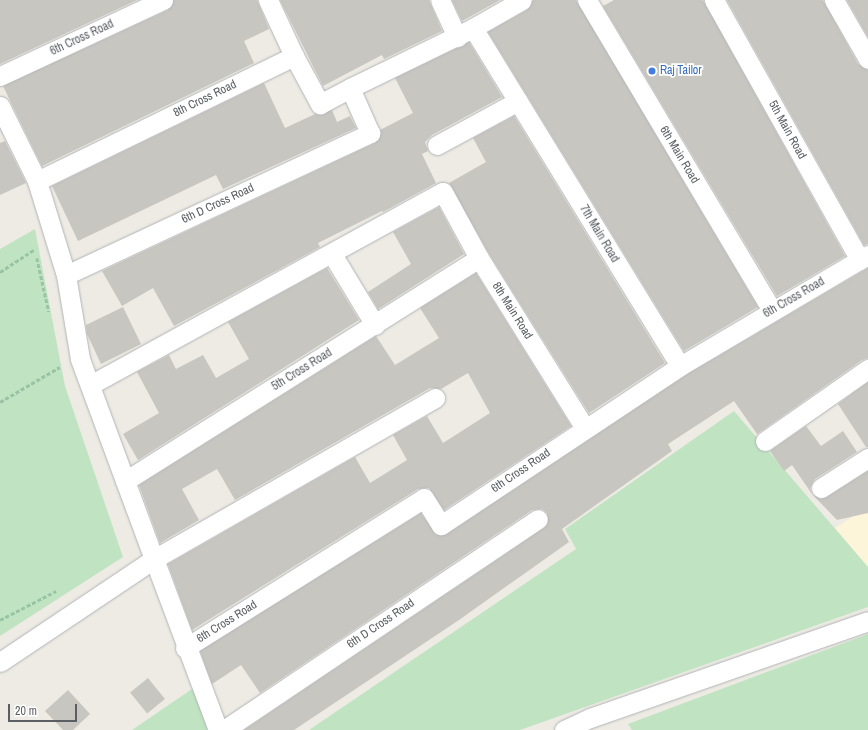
<!DOCTYPE html>
<html>
<head>
<meta charset="utf-8">
<style>
	body { margin:0 }
	#map { position:relative; width:868px; height:730px; overflow:hidden; background:#edebe3; font-family:"Archivo Narrow",sans-serif }
	div>[style] { position:absolute }
	.commercial>* { inset:0; background:#fdf5d9 }
	.green>* { inset:0; background:#c0e4c1 }
	.building>* { inset:0; background:#c8c6c0; transform-origin:0 0 }
	.path>* { height:2.5px; margin-top:-1.25px; transform-origin:0; background:repeating-linear-gradient(90deg,#98c3a5 0 4px,transparent 0 6px) }
	.roads { filter:drop-shadow(0 0 1px #b1b4b8) drop-shadow(0 0 1px #b1b4b8) }
	.minor>* { height:19px; margin:-9.5px; padding:0 9.5px; transform-origin:9.5px; border-radius:9.5px; background:#fff }
	.dots>* { width:11px; height:11px; translate:-50% -50%; box-sizing:border-box; border:2px solid #fff; border-radius:50% }
	span { translate:-50% -50%; white-space:nowrap; text-align:center; line-height:1.15; -webkit-text-stroke:3.5px #fff; paint-order:stroke }
	.street-label { font-size:12px; color:#5b5f63 }
	.shop-label { font-size:12px; color:#366cbe }
	.left { translate:0 -50%; text-align:left }
	.scale { position:absolute; left:8px; top:704px; width:69px; height:18px; box-sizing:border-box; border:2px solid #5b5f63; border-top:0; padding-left:5px; font-size:12px; line-height:14px; white-space:nowrap; color:#5b5f63; -webkit-text-stroke:3px #fff; paint-order:stroke }
</style>
</head>
<body>
<div id="map">
	<div class="commercial">
		<div style="clip-path:polygon(868px 507px,868px 567px,835px 528px)"></div>
	</div>
	<div class="green">
		<div style="clip-path:polygon(35px 229px,65px 386px,123px 557px,0 636px,0 249px)"></div>
		<div style="clip-path:polygon(734px 411px,868px 567px,868px 607px,520px 730px,309px 730px,576px 549px,565px 529px)"></div>
		<div style="clip-path:polygon(868px 634px,868px 730px,632px 730px,628px 724px)"></div>
		<div style="clip-path:polygon(195px 687px,213px 730px,132px 730px)"></div>
	</div>
	<div class="building">
		<div style="clip-path:polygon(0 0,137px 0,0 64px)"></div>
		<div style="clip-path:polygon(174px 0,257px 0,269px 29px,244px 41px,254px 63px,42px 166px,3px 86px,168px 10px)"></div>
		<div style="clip-path:polygon(280px 0,429px 0,442px 31px,384px 59px,382px 55px,323px 86px)"></div>
		<div style="clip-path:polygon(452px 0,500px 0,462px 21px)"></div>
		<div style="clip-path:polygon(533px 0,576px 0,758px 307px,684px 351px,488px 32px,527px 10px)"></div>
		<div style="clip-path:polygon(614px 0,703px 0,845px 256px,777px 296px,603px 6px)"></div>
		<div style="clip-path:polygon(727px 0,823px 0,858px 64px,868px 70px,868px 244px,864px 245px)"></div>
		<div style="clip-path:polygon(847px 0,868px 0,868px 37px)"></div>
		<div style="clip-path:polygon(469px 42px,502px 97px,432px 135px,425px 142px,428px 151px,422px 154px,436px 183px,383px 212px,382px 211px,318px 243px,320px 247px,174px 326px,153px 288px,122px 306px,102px 271px,375px 143px,379px 139px,380px 130px,413px 113px,395px 78px)"></div>
		<div style="clip-path:polygon(264px 83px,285px 128px,315px 114px,320px 115px,332px 110px,337px 122px,350px 116px,356px 128px,223px 189px,216px 175px,78px 241px,52px 186px)"></div>
		<div style="clip-path:polygon(514px 116px,665px 363px,589px 413px,488px 252px,449px 183px,486px 162px,473px 138px)"></div>
		<div style="clip-path:polygon(5px 141px,26px 183px,0 195px,0 143px)"></div>
		<div style="clip-path:polygon(439px 207px,464px 254px,378px 309px,368px 292px,411px 264px,393px 232px)"></div>
		<div style="clip-path:polygon(327px 268px,359px 320px,138px 460px,123px 434px,159px 413px,137px 372px,169px 355px,176px 369px,203px 355px,216px 378px,249px 359px,228px 322px)"></div>
		<div style="clip-path:polygon(868px 268px,868px 358px,862px 360px,757px 434px,734px 401px,668px 444px,672px 451px,562px 529px,569px 542px,459px 620px,294px 730px,244px 730px,544px 528px,548px 523px,547px 513px,542px 509px,532px 510px,260px 693px,241px 665px,212px 684px,200px 651px,421px 513px,436px 535px,447px 534px,686px 375px)"></div>
		<div style="clip-path:polygon(476px 273px,571px 426px,444px 510px,429px 488px,418px 489px,192px 630px,168px 564px,355px 457px,370px 483px,407px 460px,393px 435px,427px 416px,443px 443px,490px 413px,468px 373px,441px 389px,430px 388px,235px 500px,217px 469px,182px 489px,199px 520px,160px 543px,139px 485px,376px 336px,395px 365px,439px 338px,420px 308px)"></div>
		<div style="clip-path:polygon(123px 307px,141px 344px,101px 364px,87px 334px,86px 325px)"></div>
		<div style="clip-path:polygon(868px 382px,868px 447px,866px 447px,838px 404px)"></div>
		<div style="clip-path:polygon(806px 426px,821px 446px,843px 431px,857px 452px,815px 479px,810px 488px,812px 494px,792px 465px,784px 471px,770px 451px)"></div>
		<div style="clip-path:polygon(868px 471px,868px 513px,837px 520px,813px 495px,821px 499px,827px 497px)"></div>
		<div style="left:148px;top:678px;width:27px;height:23px;rotate:51deg"></div>
		<div style="clip-path:polygon(68px 690px,90px 714px,73px 730px,63px 730px,45px 711px)"></div>
	</div>
	<div class="path">
		<div style="left:37px;top:258px;width:55px;rotate:77.5deg"></div>
		<div style="left:0;top:272px;width:42px;rotate:-33.3deg"></div>
		<div style="left:0;top:402px;width:69px;rotate:-30.3deg"></div>
		<div style="left:0;top:620px;width:63px;rotate:-27.4deg"></div>
	</div>
	<div class="roads">
		<div class="minor">
			<div style="left:268px;top:0;width:62px;rotate:65.1deg"></div>
			<div style="left:440px;top:0;width:41px;rotate:65.3deg"></div>
			<div style="left:587px;top:0;width:361px;rotate:59.2deg"></div>
			<div style="left:714px;top:0;width:298px;rotate:60.7deg"></div>
			<div style="left:834px;top:0;width:68px;rotate:60deg"></div>
			<div style="left:473px;top:28px;width:396px;rotate:58.5deg"></div>
			<div style="left:0;top:76px;width:180px;rotate:-25deg"></div>
			<div style="left:0;top:106px;width:84px;rotate:63.7deg"></div>
			<div style="left:37px;top:181px;width:98px;rotate:72.9deg"></div>
			<div style="left:66px;top:275px;width:85px;rotate:80.5deg"></div>
			<div style="left:80px;top:359px;width:213px;rotate:69.7deg"></div>
			<div style="left:154px;top:559px;width:185px;rotate:146.2deg"></div>
			<div style="left:437px;top:145px;width:92px;rotate:-28.5deg"></div>
			<div style="left:37px;top:181px;width:286px;rotate:-25.9deg"></div>
			<div style="left:294px;top:56px;width:55px;rotate:61.6deg"></div>
			<div style="left:320px;top:104px;width:34px;rotate:-28deg"></div>
			<div style="left:332px;top:254px;width:83px;rotate:58.8deg"></div>
			<div style="left:66px;top:275px;width:336px;rotate:-25deg"></div>
			<div style="left:370px;top:133px;width:49px;rotate:-114deg"></div>
			<div style="left:350px;top:88px;width:137px;rotate:-26deg"></div>
			<div style="left:473px;top:28px;width:56px;rotate:-29.7deg"></div>
			<div style="left:90px;top:385px;width:402px;rotate:-28.7deg"></div>
			<div style="left:443px;top:192px;width:75px;rotate:61.4deg"></div>
			<div style="left:479px;top:258px;width:200px;rotate:58.1deg"></div>
			<div style="left:765px;top:441px;width:126px;rotate:-35deg"></div>
			<div style="left:125px;top:481px;width:418px;rotate:-32.2deg"></div>
			<div style="left:821px;top:488px;width:56px;rotate:-32.6deg"></div>
			<div style="left:185px;top:648px;width:282px;rotate:-32.1deg"></div>
			<div style="left:424px;top:498px;width:32px;rotate:58deg"></div>
			<div style="left:441px;top:525px;width:287px;rotate:-33.6deg"></div>
			<div style="left:680px;top:366px;width:218px;rotate:-30.6deg"></div>
			<div style="left:218px;top:730px;width:183px;rotate:-110.5deg"></div>
			<div style="left:154px;top:559px;width:324px;rotate:-29.8deg"></div>
			<div style="left:224px;top:730px;width:378px;rotate:-33.9deg"></div>
			<div style="left:564px;top:730px;width:29px;rotate:-25deg"></div>
			<div style="left:590px;top:718px;width:294px;rotate:-19.2deg"></div>
		</div>
	</div>
	<div class="dots">
		<div style="left:652px;top:71px;background:#3f7fe0"></div>
	</div>
	<div class="street-label">
		<span style="left:82px;top:38px;rotate:-25deg">6th Cross Road</span>
		<span style="left:205px;top:99px;rotate:-26deg">8th Cross Road</span>
		<span style="left:787px;top:130px;rotate:61deg">5th Main Road</span>
		<span style="left:679px;top:155px;rotate:59deg">6th Main Road</span>
		<span style="left:218px;top:204px;rotate:-25deg">6th D Cross Road</span>
		<span style="left:599px;top:234px;rotate:59deg">7th Main Road</span>
		<span style="left:794px;top:298px;rotate:-30deg">6th Cross Road</span>
		<span style="left:512px;top:311px;rotate:58deg">8th Main Road</span>
		<span style="left:302px;top:370px;rotate:-32deg">5th Cross Road</span>
		<span style="left:521px;top:471px;rotate:-34deg">6th Cross Road</span>
		<span style="left:227px;top:622px;rotate:-32deg">6th Cross Road</span>
		<span style="left:381px;top:624px;rotate:-34deg">6th D Cross Road</span>
	</div>
	<div class="shop-label">
		<span class="left" style="left:660px;top:71px">Raj Tailor</span>
	</div>
	<div class="scale">20 m</div>
</div>
</body>
</html>
